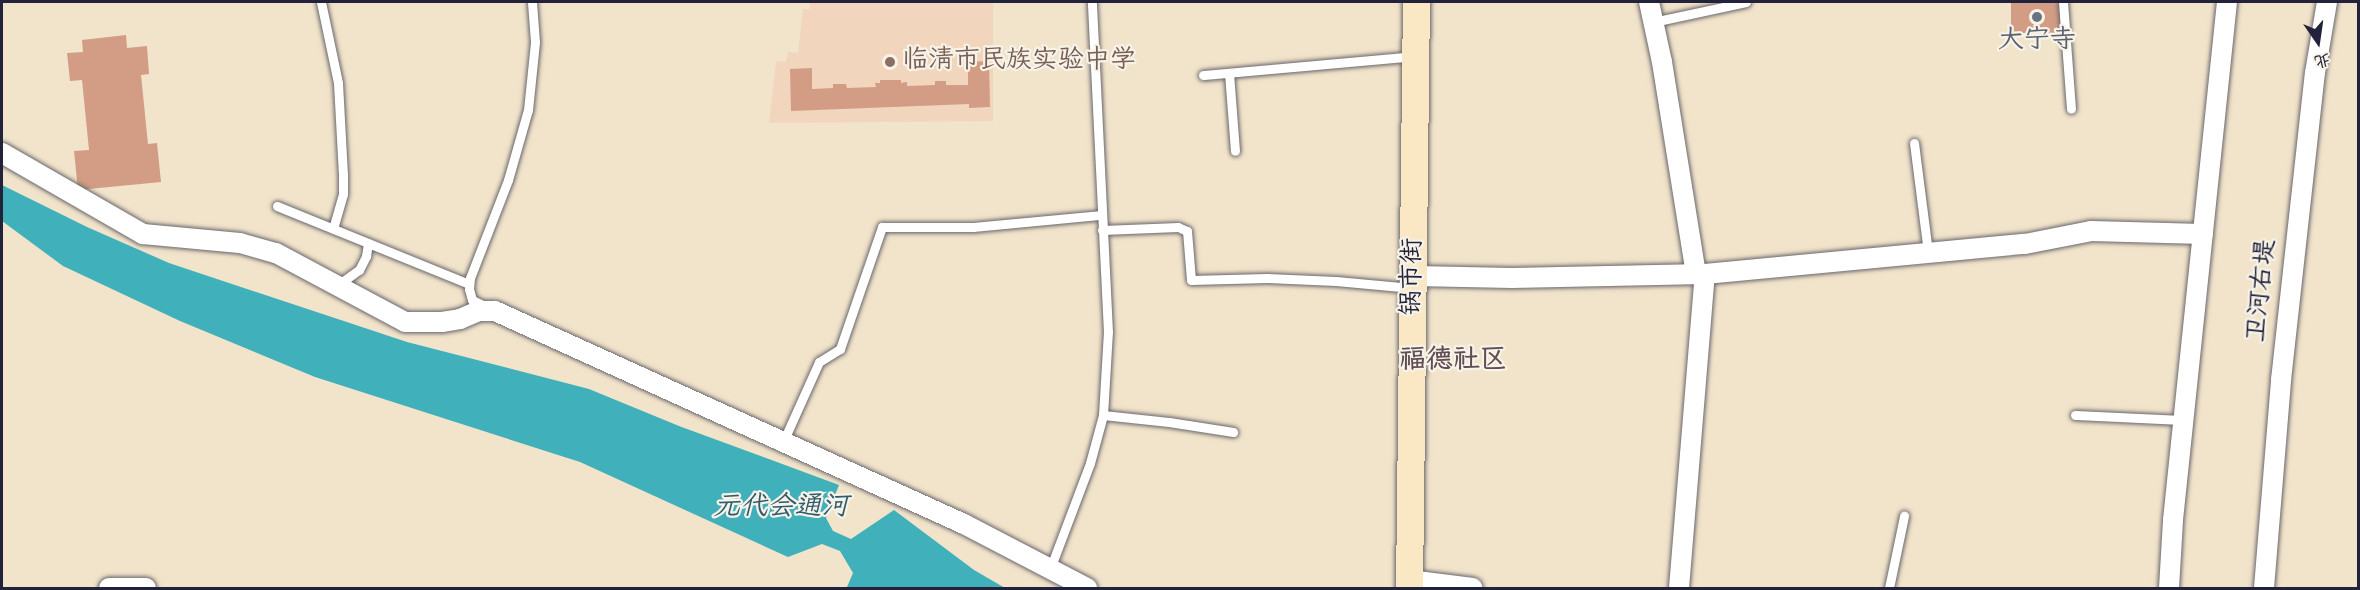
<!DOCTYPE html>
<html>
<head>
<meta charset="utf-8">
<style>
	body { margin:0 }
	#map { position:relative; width:2360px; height:590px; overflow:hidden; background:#f1e4ca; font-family:"Indie Flower","LXGW WenKai TC",sans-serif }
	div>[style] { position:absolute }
	.built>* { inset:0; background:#f2d5bd }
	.water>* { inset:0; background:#40b0bb }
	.building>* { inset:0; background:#d29d84; transform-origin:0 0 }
	.roads { filter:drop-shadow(0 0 2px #6a666d) drop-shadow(0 0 2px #6a666d) }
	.lane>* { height:9px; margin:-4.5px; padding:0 4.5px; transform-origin:4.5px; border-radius:4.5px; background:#fff }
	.street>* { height:20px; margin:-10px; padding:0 10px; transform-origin:10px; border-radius:10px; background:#fff }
	.secondary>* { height:27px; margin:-13.5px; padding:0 13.5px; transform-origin:13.5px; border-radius:13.5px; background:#fae7c3 }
	.dots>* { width:16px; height:16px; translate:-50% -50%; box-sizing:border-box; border:3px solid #f7f3e8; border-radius:50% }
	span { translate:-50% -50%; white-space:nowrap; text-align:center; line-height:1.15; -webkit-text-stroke:4.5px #f7f3e8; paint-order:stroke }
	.worship-label { font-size:26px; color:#5b616d }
	.education-label { font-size:26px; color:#785e54 }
	.left { translate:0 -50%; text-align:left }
	.street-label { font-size:26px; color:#22223b }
	.neighbourhood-label { font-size:27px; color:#604d55; font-weight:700 }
	.water-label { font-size:27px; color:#2e5b6e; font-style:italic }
	.frame { position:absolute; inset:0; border:3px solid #22223b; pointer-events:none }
	.north { position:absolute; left:2288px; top:12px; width:60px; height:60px; -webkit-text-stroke:4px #f7f3e8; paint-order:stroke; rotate:167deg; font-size:16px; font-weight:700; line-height:24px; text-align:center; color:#22223b }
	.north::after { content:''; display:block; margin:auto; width:21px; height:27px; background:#22223b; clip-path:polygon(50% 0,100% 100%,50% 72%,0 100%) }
</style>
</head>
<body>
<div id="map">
	<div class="built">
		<div style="clip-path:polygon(810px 2px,993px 2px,993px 121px,769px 123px,776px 61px,786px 62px,788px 52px,798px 53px,803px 9px,810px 9px)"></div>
	</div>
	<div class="water">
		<div style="clip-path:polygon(2px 185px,87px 227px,169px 263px,407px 342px,589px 389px,679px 426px,839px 485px,826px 518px,833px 531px,851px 539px,894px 510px,974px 570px,1005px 588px,852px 588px,847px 587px,853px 573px,840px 551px,822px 544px,788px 557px,580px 462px,315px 377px,180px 321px,63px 266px,2px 221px)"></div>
	</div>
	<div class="building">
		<div style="left:2011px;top:2px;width:49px;height:31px"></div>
		<div style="clip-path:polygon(126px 35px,127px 48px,147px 46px,149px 74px,141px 75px,148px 144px,157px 143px,161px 182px,78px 190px,74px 151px,89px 150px,82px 80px,70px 81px,67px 53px,83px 52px,82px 40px)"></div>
		<div style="clip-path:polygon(989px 61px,990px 107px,969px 108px,969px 104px,791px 111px,790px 69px,812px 68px,812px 89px,833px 88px,833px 84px,846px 84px,847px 88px,876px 87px,875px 83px,880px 83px,880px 80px,901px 80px,901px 83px,907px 82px,907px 86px,935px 85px,935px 81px,946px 81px,946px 85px,968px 85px,968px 62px)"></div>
	</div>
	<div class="roads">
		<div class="lane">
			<div style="left:321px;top:2px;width:83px;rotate:78.1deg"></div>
			<div style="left:338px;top:83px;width:91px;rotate:86.9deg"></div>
			<div style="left:343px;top:174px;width:20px;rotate:90deg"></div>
			<div style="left:343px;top:194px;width:36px;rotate:106deg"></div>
			<div style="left:2063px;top:2px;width:107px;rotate:85.7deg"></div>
			<div style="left:1653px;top:22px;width:95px;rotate:-12.1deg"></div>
			<div style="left:1229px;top:73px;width:78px;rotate:85.6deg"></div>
			<div style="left:1203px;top:75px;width:212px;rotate:-5.1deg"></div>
			<div style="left:1914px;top:143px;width:111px;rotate:82.7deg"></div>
			<div style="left:277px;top:206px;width:207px;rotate:22.1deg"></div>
			<div style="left:1102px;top:230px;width:76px;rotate:-2.3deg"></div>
			<div style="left:1178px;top:227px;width:10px;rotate:24deg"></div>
			<div style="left:1187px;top:231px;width:49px;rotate:85.3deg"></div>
			<div style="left:1191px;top:280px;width:76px;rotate:-1.5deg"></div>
			<div style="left:1267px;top:278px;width:69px;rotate:2.5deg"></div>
			<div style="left:1336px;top:281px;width:76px;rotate:5.3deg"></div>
			<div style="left:338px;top:285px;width:26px;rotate:-36deg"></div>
			<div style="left:359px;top:270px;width:16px;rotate:-63deg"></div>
			<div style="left:366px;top:256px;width:13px;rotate:-81deg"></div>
			<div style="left:485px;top:306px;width:14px;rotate:-155deg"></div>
			<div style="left:472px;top:300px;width:11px;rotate:-105deg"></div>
			<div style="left:469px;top:289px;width:11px;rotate:-85deg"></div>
			<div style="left:470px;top:278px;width:105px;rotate:-68.8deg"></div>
			<div style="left:508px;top:180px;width:73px;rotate:-74.1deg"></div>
			<div style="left:528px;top:110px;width:68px;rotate:-84.1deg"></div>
			<div style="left:535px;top:42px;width:40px;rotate:-94.3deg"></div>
			<div style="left:1103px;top:415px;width:66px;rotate:6.1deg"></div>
			<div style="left:1169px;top:422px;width:65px;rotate:8.9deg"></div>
			<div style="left:2075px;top:415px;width:108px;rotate:2.7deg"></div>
			<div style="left:783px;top:442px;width:88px;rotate:-65.8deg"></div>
			<div style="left:819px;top:362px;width:25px;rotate:-32deg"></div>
			<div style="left:840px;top:349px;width:129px;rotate:-71deg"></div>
			<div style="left:882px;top:227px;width:91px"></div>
			<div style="left:973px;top:227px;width:129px;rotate:-5.4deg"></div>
			<div style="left:1050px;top:569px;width:113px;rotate:-69.3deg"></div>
			<div style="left:1090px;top:463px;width:50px;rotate:-74.8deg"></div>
			<div style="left:1103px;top:415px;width:83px;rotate:-86.6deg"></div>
			<div style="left:1108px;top:332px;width:330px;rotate:-92.8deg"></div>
			<div style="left:1889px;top:588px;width:74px;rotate:-78.2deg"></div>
		</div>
		<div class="street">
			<div style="left:1649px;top:2px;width:61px;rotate:77.8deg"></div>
			<div style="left:1662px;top:62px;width:215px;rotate:80.9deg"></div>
			<div style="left:2px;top:153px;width:163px;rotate:29.9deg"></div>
			<div style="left:143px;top:234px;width:97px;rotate:5.3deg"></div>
			<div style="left:240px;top:243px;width:37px;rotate:16deg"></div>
			<div style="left:276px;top:253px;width:146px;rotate:28.1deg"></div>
			<div style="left:405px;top:322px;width:37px"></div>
			<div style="left:442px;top:322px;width:18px;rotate:-9deg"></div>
			<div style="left:460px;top:319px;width:21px;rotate:-23deg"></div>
			<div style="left:479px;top:311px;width:16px"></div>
			<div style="left:495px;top:311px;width:515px;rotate:24.43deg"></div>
			<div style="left:964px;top:524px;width:139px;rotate:27.5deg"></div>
			<div style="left:1414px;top:276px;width:98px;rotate:1.2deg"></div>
			<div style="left:1512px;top:278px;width:193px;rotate:-1.2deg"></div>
			<div style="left:1705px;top:274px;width:321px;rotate:-5.4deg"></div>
			<div style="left:2025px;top:244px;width:67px;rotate:-11.1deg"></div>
			<div style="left:2091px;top:231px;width:112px;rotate:1.5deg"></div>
			<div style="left:1409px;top:580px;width:64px;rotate:7.1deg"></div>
			<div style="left:109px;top:588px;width:37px"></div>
			<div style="left:1679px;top:588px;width:315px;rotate:-85.3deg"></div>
			<div style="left:2169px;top:588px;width:68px;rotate:-86.6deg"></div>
			<div style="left:2173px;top:520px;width:521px;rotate:-84.05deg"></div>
			<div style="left:2264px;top:588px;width:209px;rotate:-85.3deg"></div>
			<div style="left:2281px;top:380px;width:309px;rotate:-83.7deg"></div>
			<div style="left:2315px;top:73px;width:72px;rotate:-80.4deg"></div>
		</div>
		<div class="secondary">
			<div style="left:1409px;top:588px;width:586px;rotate:-89.32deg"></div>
		</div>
	</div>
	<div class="dots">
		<div style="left:2037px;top:17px;background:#6b7280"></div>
		<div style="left:890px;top:62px;background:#8d6e63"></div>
	</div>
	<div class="worship-label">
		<span style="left:2037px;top:42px">大宁寺</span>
	</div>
	<div class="education-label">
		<span class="left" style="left:902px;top:62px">临清市民族实验中学</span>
	</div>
	<div class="street-label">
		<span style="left:1414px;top:277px;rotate:-89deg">锅市街</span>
		<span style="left:2263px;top:291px;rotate:-84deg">卫河右堤</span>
	</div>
	<div class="neighbourhood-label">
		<span style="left:1453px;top:361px">福德社区</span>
	</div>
	<div class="water-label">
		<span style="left:781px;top:508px">元代会通河</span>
	</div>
	<div class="frame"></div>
	<div class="north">北</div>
</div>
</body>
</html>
